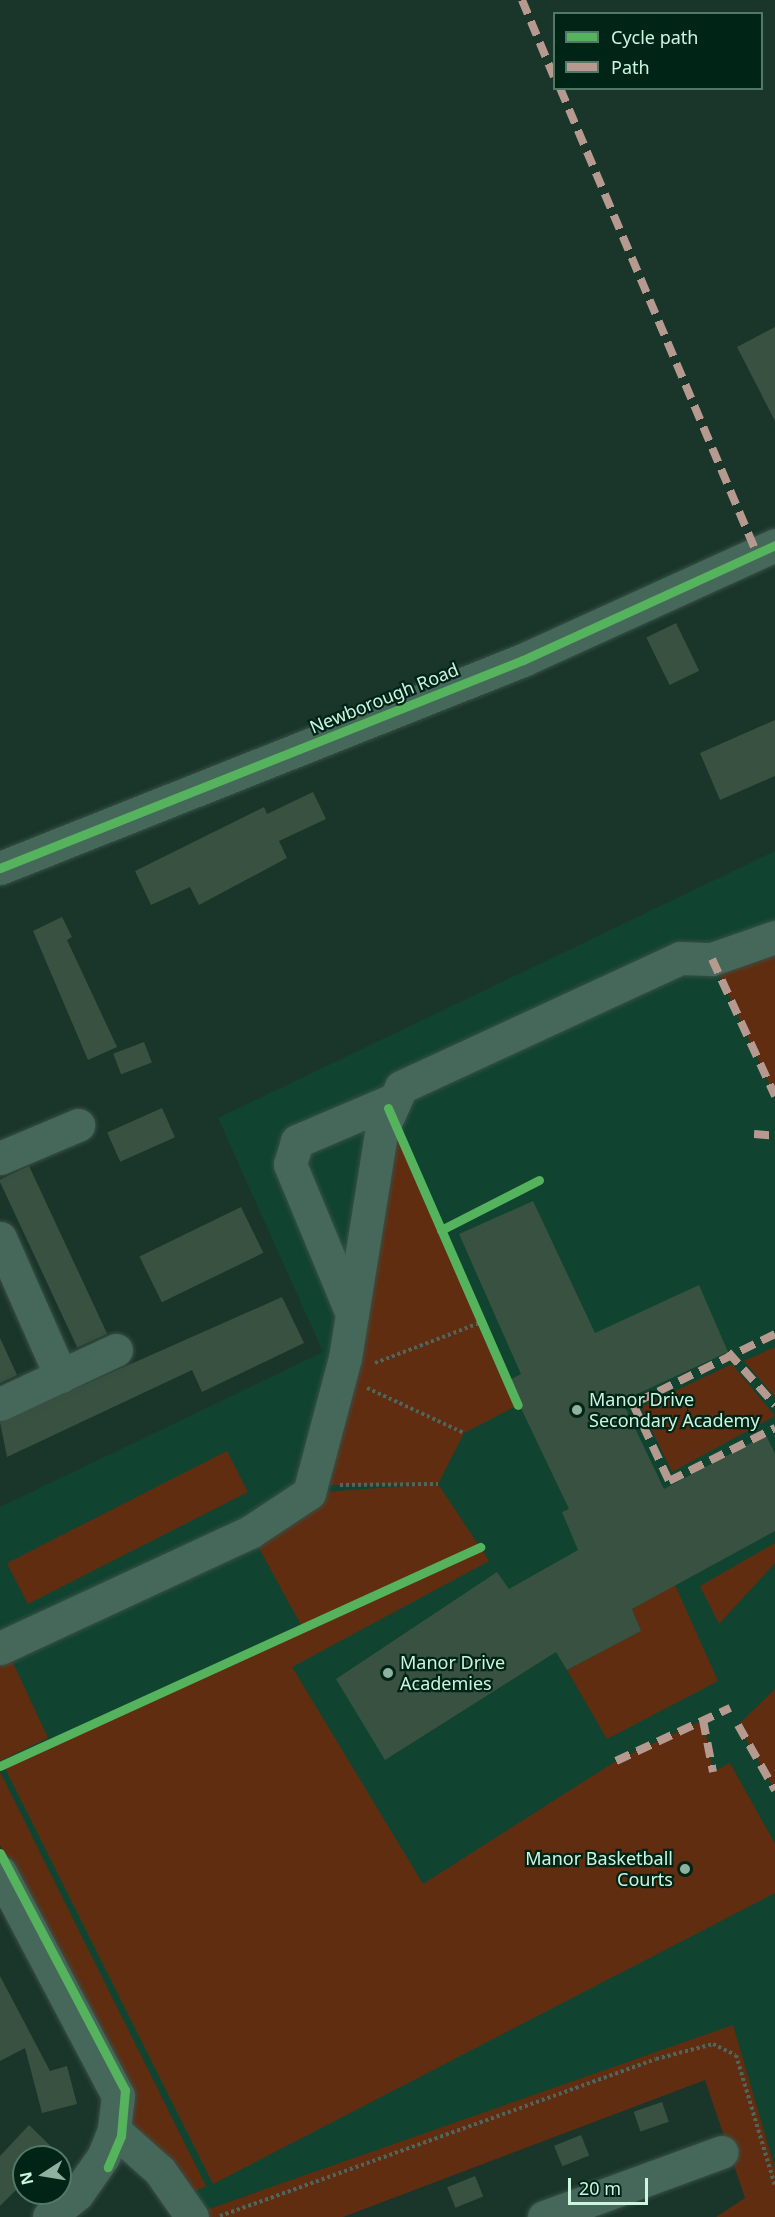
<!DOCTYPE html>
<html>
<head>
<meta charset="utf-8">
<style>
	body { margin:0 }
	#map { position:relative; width:775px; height:2217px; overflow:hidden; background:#1a352a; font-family:"Noto Sans",sans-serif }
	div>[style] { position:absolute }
	.built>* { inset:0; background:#104430 }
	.green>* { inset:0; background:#612d11; transform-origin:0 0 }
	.building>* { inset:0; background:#395140; transform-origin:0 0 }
	.path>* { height:4px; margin-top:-2px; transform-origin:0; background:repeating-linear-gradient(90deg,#4d675d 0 3px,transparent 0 6px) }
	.roads { filter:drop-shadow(0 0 2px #395046) drop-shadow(0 0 2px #395046) }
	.minor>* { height:33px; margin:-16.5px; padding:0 16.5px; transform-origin:16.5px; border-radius:16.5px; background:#46685b }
	.quiet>* { height:8px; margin-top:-4px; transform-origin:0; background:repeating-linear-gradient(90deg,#b69a8f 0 15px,transparent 0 23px) }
	.cycleway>* { height:9px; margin:-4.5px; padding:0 4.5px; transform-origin:4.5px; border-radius:4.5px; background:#56b35d }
	.dots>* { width:16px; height:16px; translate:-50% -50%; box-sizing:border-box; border:3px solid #002517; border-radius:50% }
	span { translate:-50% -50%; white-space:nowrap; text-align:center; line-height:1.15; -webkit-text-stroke:4.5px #002517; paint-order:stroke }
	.street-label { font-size:18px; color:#ccf5e0 }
	.poi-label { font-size:18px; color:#ccf5e0 }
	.left { translate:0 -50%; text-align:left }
	.right { translate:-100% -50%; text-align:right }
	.legend { position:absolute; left:553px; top:12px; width:210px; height:78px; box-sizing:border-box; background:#002517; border:2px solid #527867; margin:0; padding:8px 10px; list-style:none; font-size:18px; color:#ccf5e0 }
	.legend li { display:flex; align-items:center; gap:12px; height:30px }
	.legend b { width:30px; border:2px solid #527867 }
	.north { position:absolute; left:12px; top:2145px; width:60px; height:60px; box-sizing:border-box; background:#002517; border:2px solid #527867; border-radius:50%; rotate:258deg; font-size:16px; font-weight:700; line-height:24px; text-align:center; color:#ccf5e0 }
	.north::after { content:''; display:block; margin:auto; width:21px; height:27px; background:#8eb2a0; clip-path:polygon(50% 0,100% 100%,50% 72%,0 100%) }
	.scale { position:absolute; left:568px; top:2178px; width:80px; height:27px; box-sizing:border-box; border:3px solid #ccf5e0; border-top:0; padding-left:8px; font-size:18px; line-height:21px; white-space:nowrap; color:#ccf5e0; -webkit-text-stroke:4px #002517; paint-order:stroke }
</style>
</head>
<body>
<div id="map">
	<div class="built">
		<div style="clip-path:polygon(775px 851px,775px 2168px,733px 2026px,203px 2211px,0 1839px,0 1507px,323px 1352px,218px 1118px)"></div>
	</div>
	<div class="green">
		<div style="clip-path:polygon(775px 937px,775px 1096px,712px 959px)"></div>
		<div style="clip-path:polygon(388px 1108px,518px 1405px,464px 1433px,438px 1484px,489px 1561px,292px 1667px,423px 1884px,616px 1761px,703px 1720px,713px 1772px,730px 1763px,775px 1844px,775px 1893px,213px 2184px,3px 1764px,301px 1625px,250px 1532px,309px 1493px,424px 1485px,314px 1485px)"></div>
		<div style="clip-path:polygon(775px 1347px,775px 1397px,744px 1361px)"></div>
		<div style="clip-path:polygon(732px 1364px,775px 1416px,672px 1472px,641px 1407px)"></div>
		<div style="left:227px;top:1451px;width:46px;height:247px;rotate:63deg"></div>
		<div style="clip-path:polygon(775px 1543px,775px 1563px,719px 1624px,700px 1586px)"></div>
		<div style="clip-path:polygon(675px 1585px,718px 1681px,607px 1739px,567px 1670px,641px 1631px,632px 1609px)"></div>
		<div style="clip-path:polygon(3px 1641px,48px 1738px,0 1761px,0 1643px)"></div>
		<div style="clip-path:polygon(775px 1689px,775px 1790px,738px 1725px)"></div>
		<div style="clip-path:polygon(0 1772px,206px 2186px,186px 2196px,128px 2129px,0 1845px)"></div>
		<div style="clip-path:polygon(733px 2025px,775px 2168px,775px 2217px,716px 2217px,745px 2198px,705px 2080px,343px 2217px,206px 2217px,203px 2211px)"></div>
	</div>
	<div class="building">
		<div style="clip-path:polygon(775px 327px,775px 421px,737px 347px)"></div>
		<div style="left:676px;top:623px;width:53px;height:33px;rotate:64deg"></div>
		<div style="clip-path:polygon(775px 720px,775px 776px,720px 800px,700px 753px)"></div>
		<div style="clip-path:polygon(313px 792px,326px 819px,279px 841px,287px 858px,199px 905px,190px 887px,151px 905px,135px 871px,264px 807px,267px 814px)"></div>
		<div style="clip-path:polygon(62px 917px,72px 937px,67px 940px,117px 1047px,88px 1060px,33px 931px)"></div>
		<div style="left:144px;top:1042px;width:22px;height:33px;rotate:69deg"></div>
		<div style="left:162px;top:1108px;width:32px;height:60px;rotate:66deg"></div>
		<div style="left:29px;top:1166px;width:185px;height:33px;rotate:65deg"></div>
		<div style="clip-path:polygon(533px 1201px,595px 1333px,699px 1285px,728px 1352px,622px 1401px,664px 1489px,766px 1435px,775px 1454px,775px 1531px,632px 1609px,641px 1631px,567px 1670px,556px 1652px,385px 1760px,336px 1679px,497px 1572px,509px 1589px,578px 1550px,562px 1512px,569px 1509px,508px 1381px,521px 1374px,459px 1234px)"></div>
		<div style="left:241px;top:1207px;width:51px;height:113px;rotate:64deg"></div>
		<div style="clip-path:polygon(282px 1297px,304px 1343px,202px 1392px,192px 1370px,7px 1457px,0 1422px)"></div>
		<div style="clip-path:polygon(0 1338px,17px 1375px,0 1383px)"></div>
		<div style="clip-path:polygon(0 1976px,50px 2071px,67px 2066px,77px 2104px,42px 2113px,25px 2048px,0 2061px)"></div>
		<div style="left:662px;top:2102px;width:21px;height:30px;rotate:71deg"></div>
		<div style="clip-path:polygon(29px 2125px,62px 2157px,24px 2157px,24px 2182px,0 2206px,0 2156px)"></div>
		<div style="left:581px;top:2135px;width:22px;height:29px;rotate:68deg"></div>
		<div style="left:475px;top:2176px;width:22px;height:30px;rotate:68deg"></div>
	</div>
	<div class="path">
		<div style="left:375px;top:1363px;width:115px;rotate:-21deg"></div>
		<div style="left:367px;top:1388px;width:107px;rotate:24.9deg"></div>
		<div style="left:340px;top:1485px;width:98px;rotate:-0.6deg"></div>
		<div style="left:220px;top:2216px;width:463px;rotate:-19.8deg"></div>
		<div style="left:656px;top:2059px;width:59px;rotate:-14.7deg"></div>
		<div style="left:713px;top:2044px;width:25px;rotate:26deg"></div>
		<div style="left:736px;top:2055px;width:137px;rotate:73.4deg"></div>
	</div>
	<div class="roads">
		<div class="minor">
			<div style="left:0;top:868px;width:563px;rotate:-21.69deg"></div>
			<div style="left:523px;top:660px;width:277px;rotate:-24.5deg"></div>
			<div style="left:0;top:1158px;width:85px;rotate:-22.9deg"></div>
			<div style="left:0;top:1238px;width:151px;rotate:66.2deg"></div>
			<div style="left:352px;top:1314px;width:162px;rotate:-112.5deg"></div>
			<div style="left:290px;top:1164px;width:24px;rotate:-73deg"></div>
			<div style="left:297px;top:1141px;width:104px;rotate:-23.1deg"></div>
			<div style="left:0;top:1404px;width:128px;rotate:-25deg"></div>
			<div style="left:0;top:1648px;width:276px;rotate:-24.9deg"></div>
			<div style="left:250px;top:1532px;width:71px;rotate:-33.5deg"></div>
			<div style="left:309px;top:1493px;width:140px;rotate:-75.1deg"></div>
			<div style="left:345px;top:1358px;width:229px;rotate:-80.9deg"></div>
			<div style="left:381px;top:1132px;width:49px;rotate:-66deg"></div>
			<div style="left:401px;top:1087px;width:307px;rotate:-24.8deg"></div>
			<div style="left:680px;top:958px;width:32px;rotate:2deg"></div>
			<div style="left:712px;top:959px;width:67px;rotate:-19.2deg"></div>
			<div style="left:0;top:1872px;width:253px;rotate:62.2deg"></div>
			<div style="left:118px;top:2096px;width:34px;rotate:97deg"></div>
			<div style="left:114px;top:2130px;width:29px;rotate:112deg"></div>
			<div style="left:103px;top:2157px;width:45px;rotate:125.1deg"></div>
			<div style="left:77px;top:2194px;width:36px;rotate:141deg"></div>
			<div style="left:114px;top:2130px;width:62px;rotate:41.7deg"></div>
			<div style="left:160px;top:2171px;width:56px;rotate:55.2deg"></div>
			<div style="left:544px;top:2217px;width:189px;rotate:-20.1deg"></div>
		</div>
	</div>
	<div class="quiet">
		<div style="left:522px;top:0;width:83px;rotate:67.4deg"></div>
		<div style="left:560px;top:88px;width:506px;rotate:67.08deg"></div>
		<div style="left:712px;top:959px;width:151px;rotate:65.3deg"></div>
		<div style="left:754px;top:1134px;width:21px;rotate:5deg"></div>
		<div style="left:775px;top:1334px;width:158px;rotate:153.8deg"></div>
		<div style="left:633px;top:1404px;width:85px;rotate:64.9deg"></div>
		<div style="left:669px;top:1481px;width:119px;rotate:-26.6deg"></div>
		<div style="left:728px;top:1352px;width:71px;rotate:48.4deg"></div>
		<div style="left:703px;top:1720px;width:53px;rotate:79.1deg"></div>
		<div style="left:738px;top:1725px;width:75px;rotate:60.4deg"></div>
		<div style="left:616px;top:1761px;width:126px;rotate:-24.9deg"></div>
	</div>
	<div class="cycleway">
		<div style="left:0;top:868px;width:563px;rotate:-21.69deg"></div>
		<div style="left:523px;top:660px;width:277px;rotate:-24.5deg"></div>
		<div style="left:388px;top:1108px;width:324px;rotate:66.4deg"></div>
		<div style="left:441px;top:1230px;width:110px;rotate:-27deg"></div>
		<div style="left:0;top:1766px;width:528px;rotate:-24.52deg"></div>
		<div style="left:0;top:1853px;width:268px;rotate:62.2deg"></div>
		<div style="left:125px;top:2090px;width:46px;rotate:95deg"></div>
		<div style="left:121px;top:2136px;width:34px;rotate:113deg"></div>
	</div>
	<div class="dots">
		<div style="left:577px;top:1410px;background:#8eb2a0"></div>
		<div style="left:388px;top:1673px;background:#8eb2a0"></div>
		<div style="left:685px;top:1869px;background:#8eb2a0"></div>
	</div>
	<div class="street-label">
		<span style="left:384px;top:698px;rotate:-22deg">Newborough Road</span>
	</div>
	<div class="poi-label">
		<span class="left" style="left:589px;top:1410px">Manor Drive<br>Secondary Academy</span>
		<span class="left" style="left:400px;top:1673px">Manor Drive<br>Academies</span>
		<span class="right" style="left:673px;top:1869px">Manor Basketball<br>Courts</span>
	</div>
	<ul class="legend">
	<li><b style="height:8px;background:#56b35d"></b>Cycle path</li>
	<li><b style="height:8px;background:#b69a8f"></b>Path</li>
	</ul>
	<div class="north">N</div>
	<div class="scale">20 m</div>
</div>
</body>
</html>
